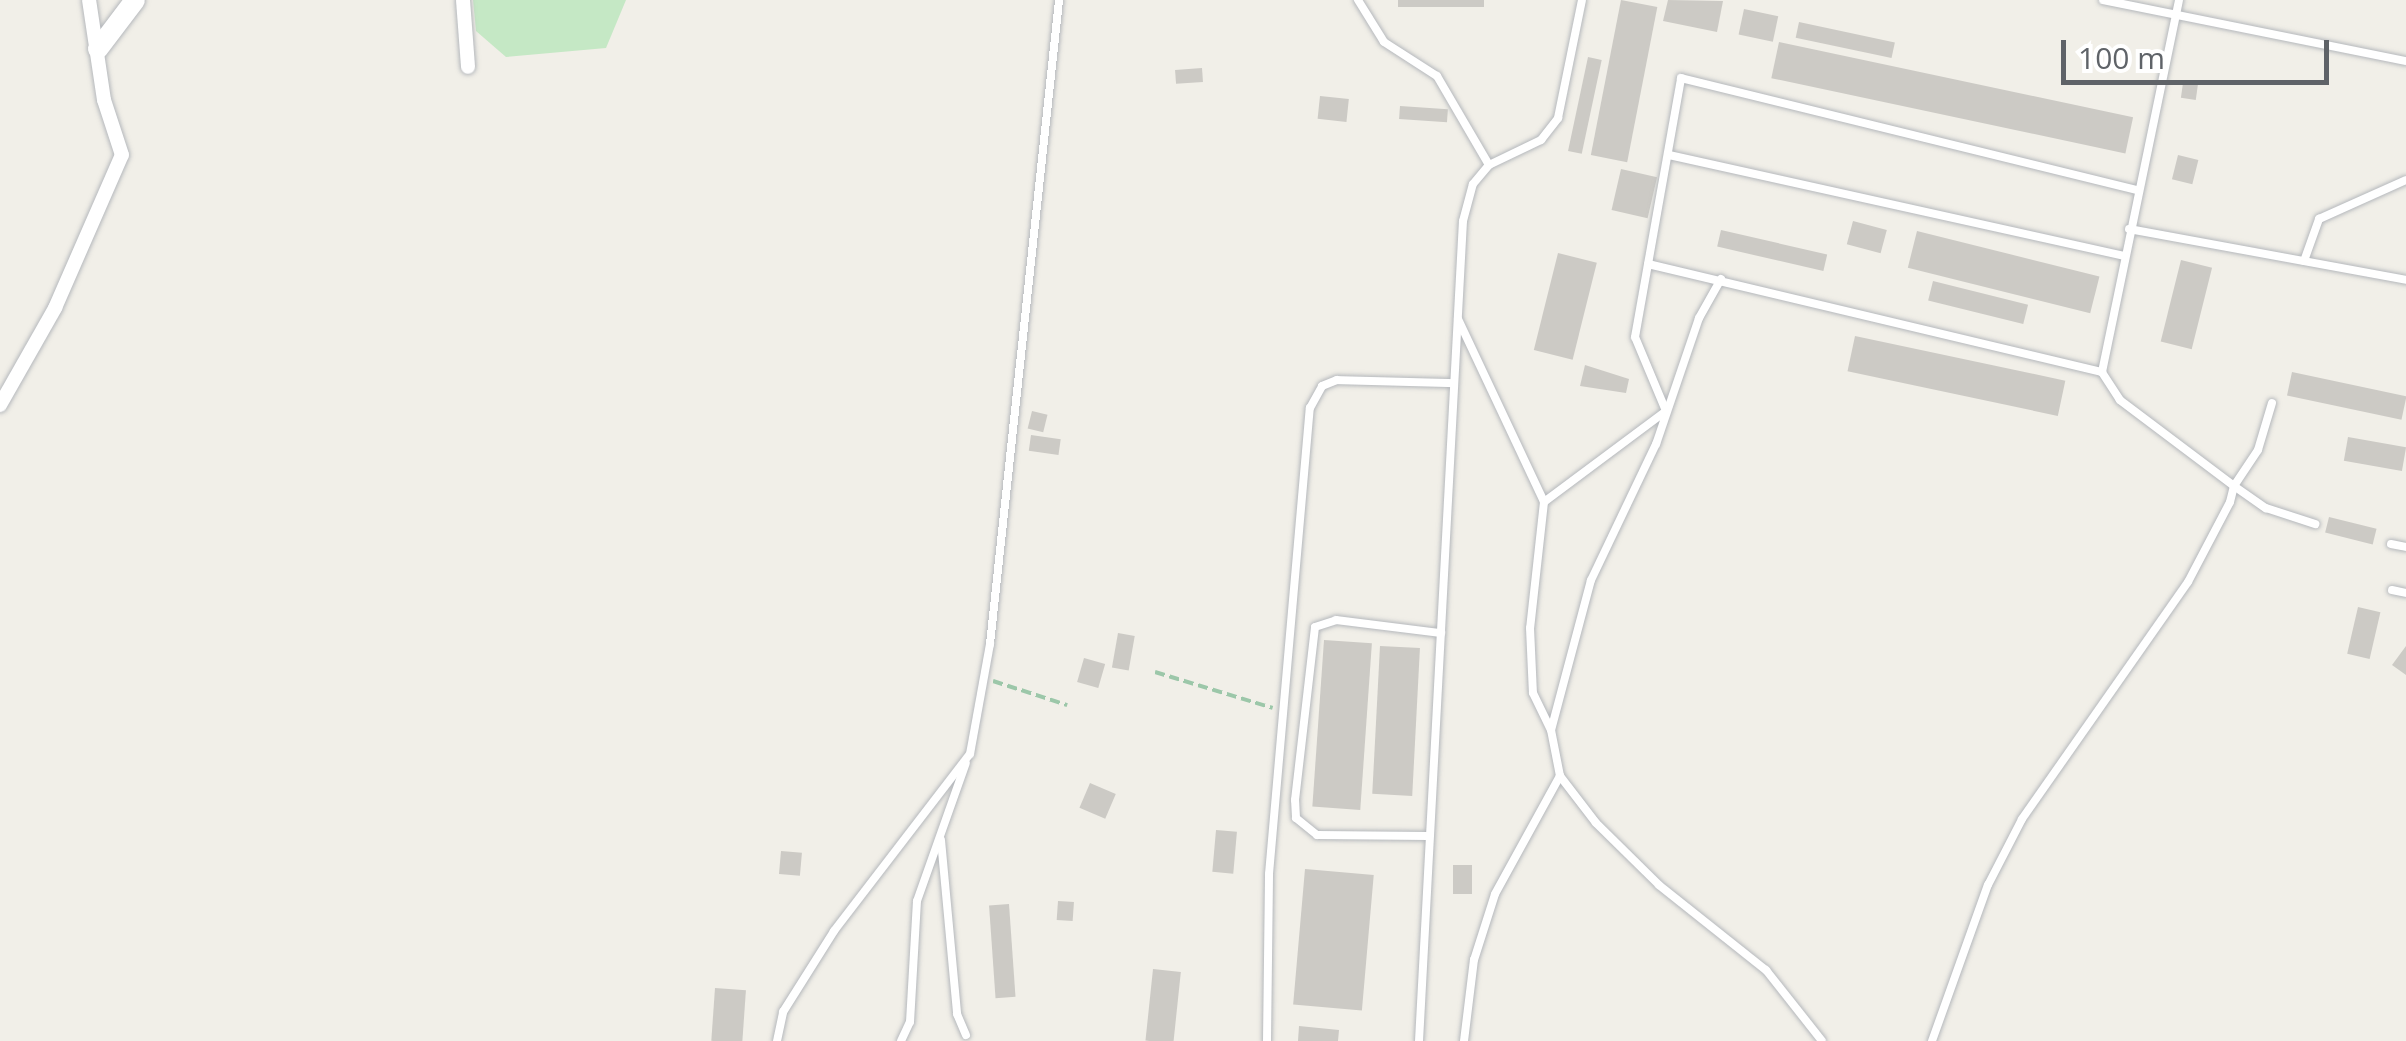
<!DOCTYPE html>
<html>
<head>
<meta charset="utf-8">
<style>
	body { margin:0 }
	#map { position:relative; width:2406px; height:1041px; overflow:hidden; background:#f1efe8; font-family:"Open Sans",sans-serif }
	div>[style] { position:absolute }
	.green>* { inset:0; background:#c5e8c5 }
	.building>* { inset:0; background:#cccac5; transform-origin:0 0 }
	.path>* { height:4px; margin-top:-2px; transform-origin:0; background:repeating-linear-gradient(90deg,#9cc7a9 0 10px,transparent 0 15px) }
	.roads { filter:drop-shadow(0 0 2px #b5b8bc) drop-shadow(0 0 2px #b5b8bc) }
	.lane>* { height:8px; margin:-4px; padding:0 4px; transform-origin:4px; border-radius:4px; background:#fff }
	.street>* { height:14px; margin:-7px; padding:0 7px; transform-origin:7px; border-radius:7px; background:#fff }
	.secondary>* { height:20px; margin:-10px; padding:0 10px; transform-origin:10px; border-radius:10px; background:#fff }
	span { translate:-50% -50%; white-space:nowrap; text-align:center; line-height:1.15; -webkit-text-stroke:9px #fff; paint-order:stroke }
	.scale { position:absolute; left:2061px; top:40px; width:268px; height:45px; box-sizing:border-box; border:5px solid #5f6368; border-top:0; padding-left:12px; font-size:30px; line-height:35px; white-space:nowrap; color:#5f6368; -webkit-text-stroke:8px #fff; paint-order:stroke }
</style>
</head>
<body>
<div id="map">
	<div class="green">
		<div style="clip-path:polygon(473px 0,626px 0,606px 48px,506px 57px,476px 31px)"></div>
	</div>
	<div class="building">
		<div style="left:1398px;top:0;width:86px;height:7px"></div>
		<div style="left:1621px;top:0;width:37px;height:158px;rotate:11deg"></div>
		<div style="clip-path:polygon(1668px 0,1723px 1px,1717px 32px,1663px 21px)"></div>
		<div style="left:1744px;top:9px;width:35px;height:26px;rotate:12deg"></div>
		<div style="left:1799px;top:22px;width:98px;height:16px;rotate:12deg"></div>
		<div style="left:1779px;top:42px;width:362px;height:37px;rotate:12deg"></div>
		<div style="left:1588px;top:57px;width:14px;height:96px;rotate:12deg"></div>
		<div style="left:1202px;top:68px;width:14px;height:27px;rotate:86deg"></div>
		<div style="left:2183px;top:83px;width:15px;height:15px;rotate:8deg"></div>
		<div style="left:1320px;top:96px;width:29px;height:23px;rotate:6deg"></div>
		<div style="left:1400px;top:106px;width:48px;height:13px;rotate:4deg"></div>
		<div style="left:2178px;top:155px;width:21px;height:25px;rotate:14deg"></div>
		<div style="left:1621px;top:169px;width:37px;height:42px;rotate:13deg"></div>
		<div style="left:1853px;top:221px;width:35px;height:24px;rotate:15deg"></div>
		<div style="left:1721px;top:230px;width:109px;height:17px;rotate:13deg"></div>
		<div style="left:1917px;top:231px;width:188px;height:38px;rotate:14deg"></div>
		<div style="left:1558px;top:253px;width:40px;height:100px;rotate:14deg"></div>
		<div style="left:2181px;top:260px;width:32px;height:84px;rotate:14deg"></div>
		<div style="left:1933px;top:281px;width:98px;height:20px;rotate:14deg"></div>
		<div style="left:1855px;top:336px;width:215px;height:36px;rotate:12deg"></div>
		<div style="clip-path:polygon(1585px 365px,1629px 379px,1626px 393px,1580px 386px)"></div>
		<div style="left:2292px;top:372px;width:117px;height:24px;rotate:12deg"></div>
		<div style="left:1032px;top:411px;width:16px;height:18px;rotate:14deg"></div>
		<div style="left:1031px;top:435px;width:30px;height:16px;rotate:8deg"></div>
		<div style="left:2348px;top:437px;width:59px;height:24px;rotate:10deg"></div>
		<div style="left:2329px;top:517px;width:49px;height:16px;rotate:14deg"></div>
		<div style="left:2358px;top:607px;width:23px;height:48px;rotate:13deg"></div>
		<div style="left:1118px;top:633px;width:17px;height:35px;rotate:10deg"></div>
		<div style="left:1324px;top:640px;width:48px;height:167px;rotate:4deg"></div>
		<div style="left:1380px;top:646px;width:40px;height:148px;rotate:3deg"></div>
		<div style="clip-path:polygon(2406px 646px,2406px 675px,2392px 665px)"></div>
		<div style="left:1084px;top:658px;width:22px;height:25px;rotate:16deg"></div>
		<div style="left:1090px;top:783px;width:28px;height:27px;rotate:23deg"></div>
		<div style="left:1216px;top:830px;width:21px;height:42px;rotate:5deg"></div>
		<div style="left:781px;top:851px;width:21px;height:23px;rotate:5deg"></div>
		<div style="left:1453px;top:865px;width:19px;height:29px"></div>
		<div style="left:1305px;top:869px;width:69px;height:136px;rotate:5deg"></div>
		<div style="left:1058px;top:901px;width:16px;height:19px;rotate:4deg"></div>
		<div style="left:1009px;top:904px;width:93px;height:20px;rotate:86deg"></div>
		<div style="left:1153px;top:969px;width:28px;height:72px;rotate:6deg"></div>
		<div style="left:715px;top:988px;width:31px;height:53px;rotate:4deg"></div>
		<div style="clip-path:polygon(1299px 1026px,1339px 1030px,1338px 1041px,1298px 1041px)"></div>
	</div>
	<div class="path">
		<div style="left:1155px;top:672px;width:123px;rotate:17deg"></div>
		<div style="left:993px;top:681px;width:78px;rotate:18deg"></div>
	</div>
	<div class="roads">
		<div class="lane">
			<div style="left:1358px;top:0;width:49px;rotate:58.2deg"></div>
			<div style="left:1384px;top:42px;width:63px;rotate:32.7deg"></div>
			<div style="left:1437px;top:76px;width:103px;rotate:59.7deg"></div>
			<div style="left:2103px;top:0;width:309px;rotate:11.4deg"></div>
			<div style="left:1669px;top:155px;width:466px;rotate:12.5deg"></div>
			<div style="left:2129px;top:229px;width:282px;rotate:10.4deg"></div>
			<div style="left:2304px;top:261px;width:45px;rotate:-70.3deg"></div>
			<div style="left:2319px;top:219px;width:95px;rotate:-24.1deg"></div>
			<div style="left:1648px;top:264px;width:467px;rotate:13.4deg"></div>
			<div style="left:1721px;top:279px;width:45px;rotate:119.4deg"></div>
			<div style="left:1699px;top:318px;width:133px;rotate:108.8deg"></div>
			<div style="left:1656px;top:444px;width:151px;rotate:115.5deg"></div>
			<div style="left:1591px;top:580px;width:155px;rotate:104.9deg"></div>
			<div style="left:1551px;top:730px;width:47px;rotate:78.9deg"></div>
			<div style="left:1560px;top:776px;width:59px;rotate:52.5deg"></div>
			<div style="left:1596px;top:823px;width:88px;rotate:44.5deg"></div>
			<div style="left:1659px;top:885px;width:137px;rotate:38.5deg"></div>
			<div style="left:1766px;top:970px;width:90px;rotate:51.7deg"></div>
			<div style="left:1458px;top:319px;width:202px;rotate:64.8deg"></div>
			<div style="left:1544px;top:502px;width:127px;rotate:96.3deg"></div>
			<div style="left:1530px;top:628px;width:65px;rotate:87.4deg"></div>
			<div style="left:1533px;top:693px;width:41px;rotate:64.1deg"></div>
			<div style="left:2272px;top:403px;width:49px;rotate:106.6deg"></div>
			<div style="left:2258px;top:450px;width:43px;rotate:123.7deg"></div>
			<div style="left:2234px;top:486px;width:39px;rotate:35deg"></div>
			<div style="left:2266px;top:508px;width:52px;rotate:18.1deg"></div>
			<div style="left:1544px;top:502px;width:152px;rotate:-36.7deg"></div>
			<div style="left:1666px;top:411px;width:80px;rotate:-112.7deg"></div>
			<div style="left:1635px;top:337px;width:263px;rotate:-79.9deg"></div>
			<div style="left:1681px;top:78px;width:471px;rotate:13.8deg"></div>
			<div style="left:2391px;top:544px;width:15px;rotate:11deg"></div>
			<div style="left:2392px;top:590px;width:14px;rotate:12deg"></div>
			<div style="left:1428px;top:836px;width:111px;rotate:-179.5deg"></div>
			<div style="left:1317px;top:835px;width:27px;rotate:-141deg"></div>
			<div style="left:1296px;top:818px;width:18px;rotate:-93deg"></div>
			<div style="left:1295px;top:800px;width:174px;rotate:-83.4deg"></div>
			<div style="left:1315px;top:627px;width:22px;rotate:-18deg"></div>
			<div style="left:1336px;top:620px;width:106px;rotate:7.1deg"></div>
			<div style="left:941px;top:840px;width:175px;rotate:84.7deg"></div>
			<div style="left:957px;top:1014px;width:23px;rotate:67deg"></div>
			<div style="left:777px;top:1041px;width:30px;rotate:-78deg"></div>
			<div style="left:783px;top:1012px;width:96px;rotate:-57.8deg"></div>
			<div style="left:834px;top:931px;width:223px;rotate:-52.5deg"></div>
			<div style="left:970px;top:754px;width:112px;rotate:-79.7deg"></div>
			<div style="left:990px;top:644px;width:648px;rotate:-83.88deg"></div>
			<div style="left:901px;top:1041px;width:21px;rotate:-65deg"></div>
			<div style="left:910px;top:1022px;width:121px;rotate:-86.7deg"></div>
			<div style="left:917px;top:901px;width:146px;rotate:-70.5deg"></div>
			<div style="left:1267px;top:1041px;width:167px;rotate:-89.3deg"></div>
			<div style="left:1269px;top:874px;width:468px;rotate:-85deg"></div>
			<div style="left:1310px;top:408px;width:25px;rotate:-61deg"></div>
			<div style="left:1322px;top:386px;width:16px;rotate:-22deg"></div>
			<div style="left:1337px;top:380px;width:116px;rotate:1.5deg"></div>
			<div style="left:1419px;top:1041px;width:821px;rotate:-86.93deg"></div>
			<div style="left:1463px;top:221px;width:38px;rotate:-75deg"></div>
			<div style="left:1473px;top:184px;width:25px;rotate:-50deg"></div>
			<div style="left:1489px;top:165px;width:58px;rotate:-25.7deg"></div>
			<div style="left:1541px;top:140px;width:28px;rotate:-52deg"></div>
			<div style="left:1558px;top:118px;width:120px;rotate:-78.5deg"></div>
			<div style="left:1464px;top:1041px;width:82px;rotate:-83deg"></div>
			<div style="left:1474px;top:960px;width:69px;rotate:-72.3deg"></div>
			<div style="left:1495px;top:894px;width:135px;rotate:-61.2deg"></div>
			<div style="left:1932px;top:1041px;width:166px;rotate:-70.3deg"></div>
			<div style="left:1988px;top:885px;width:74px;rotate:-62.7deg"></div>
			<div style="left:2022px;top:819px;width:289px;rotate:-55deg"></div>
			<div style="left:2188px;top:582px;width:90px;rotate:-62.3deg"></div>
			<div style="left:2230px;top:502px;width:16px;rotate:-76deg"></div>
			<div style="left:2234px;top:486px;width:143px;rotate:-143deg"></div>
			<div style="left:2120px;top:400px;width:33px;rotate:-123deg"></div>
			<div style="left:2102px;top:372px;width:380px;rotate:-78.3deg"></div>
		</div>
		<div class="street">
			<div style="left:463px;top:0;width:67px;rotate:85.7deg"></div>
			<div style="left:0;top:405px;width:112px;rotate:-60.4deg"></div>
			<div style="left:55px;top:308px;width:167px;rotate:-66.4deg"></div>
			<div style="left:122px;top:155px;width:58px;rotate:-108.1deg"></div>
			<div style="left:104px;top:100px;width:101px;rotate:-98.5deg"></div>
		</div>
		<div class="secondary">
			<div style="left:98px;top:49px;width:61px;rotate:-52.9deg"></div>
		</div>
	</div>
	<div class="scale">100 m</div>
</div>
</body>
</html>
